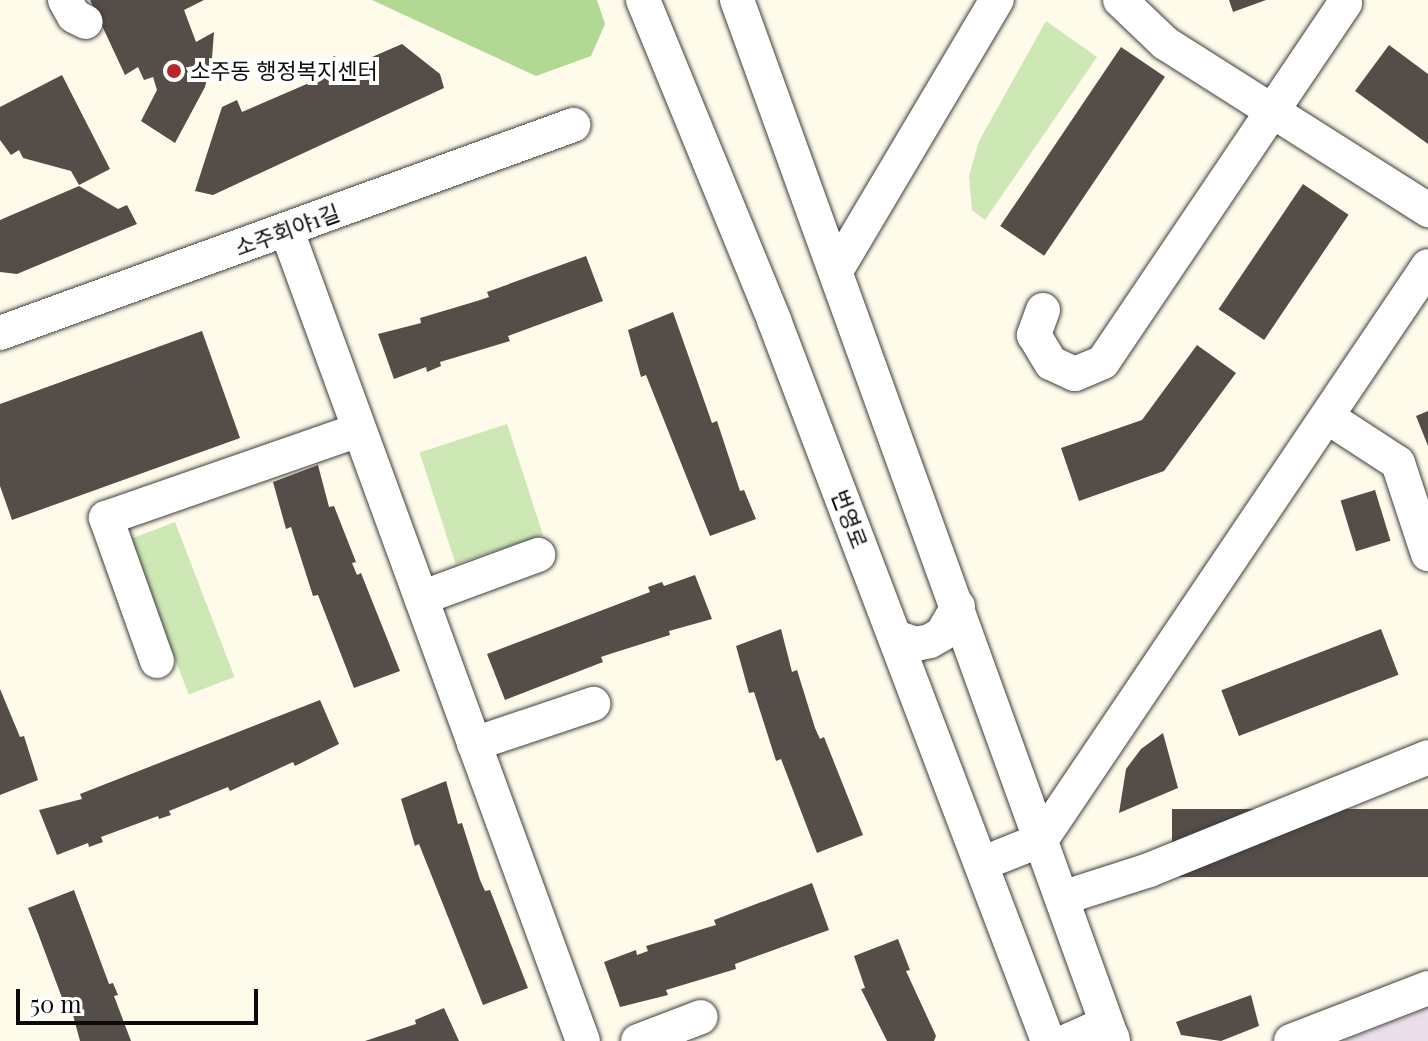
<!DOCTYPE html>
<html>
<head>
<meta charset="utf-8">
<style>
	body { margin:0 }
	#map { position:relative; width:1428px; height:1041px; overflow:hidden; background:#fffbea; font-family:"Playfair Display","Noto Sans KR",serif }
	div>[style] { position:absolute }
	.industrial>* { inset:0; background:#eadfeb }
	.green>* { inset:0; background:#cee8b5; transform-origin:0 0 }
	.forest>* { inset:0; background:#b2d994 }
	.building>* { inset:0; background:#544d48; transform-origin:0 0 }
	.roads { filter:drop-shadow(0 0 2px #3e3e3e) drop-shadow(0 0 2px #3e3e3e) }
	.minor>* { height:34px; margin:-17px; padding:0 17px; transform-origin:17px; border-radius:17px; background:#fff }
	.dots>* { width:22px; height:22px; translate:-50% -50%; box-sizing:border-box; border:4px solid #fff; border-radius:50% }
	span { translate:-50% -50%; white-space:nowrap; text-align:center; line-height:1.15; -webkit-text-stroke:8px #fff; paint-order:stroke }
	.poi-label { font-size:22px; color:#0b0b0b }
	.left { translate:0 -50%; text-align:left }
	.street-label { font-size:22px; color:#0b0b0b }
	.scale { position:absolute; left:16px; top:989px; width:242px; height:36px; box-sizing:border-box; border:4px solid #0b0b0b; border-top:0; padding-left:10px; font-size:24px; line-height:28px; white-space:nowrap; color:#0b0b0b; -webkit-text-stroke:6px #fff; paint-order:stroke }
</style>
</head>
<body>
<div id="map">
	<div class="industrial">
		<div style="clip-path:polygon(1428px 1008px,1428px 1041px,1344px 1041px)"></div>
	</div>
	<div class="green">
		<div style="clip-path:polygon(1046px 21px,1097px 57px,985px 220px,972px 210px,969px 176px,979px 141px)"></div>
		<div style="left:507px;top:424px;width:117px;height:92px;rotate:72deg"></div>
		<div style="left:175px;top:522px;width:166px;height:49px;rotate:69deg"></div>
	</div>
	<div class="forest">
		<div style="clip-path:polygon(372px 0,597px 0,605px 24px,591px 56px,536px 76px)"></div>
	</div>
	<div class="building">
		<div style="clip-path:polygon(90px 0,204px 0,184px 10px,196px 42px,214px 32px,212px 58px,205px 87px,175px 143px,141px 121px,157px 90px,153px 77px,144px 80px,138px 67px,125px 75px)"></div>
		<div style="clip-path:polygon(1229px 0,1266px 0,1233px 12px)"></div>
		<div style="clip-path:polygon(402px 44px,440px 74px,444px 88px,213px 195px,195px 191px,222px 107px,237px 100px,242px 112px,316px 80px,310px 67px,335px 56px,342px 70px)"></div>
		<div style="clip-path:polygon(1389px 45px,1428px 74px,1428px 144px,1355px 91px)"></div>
		<div style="left:1121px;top:47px;width:53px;height:216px;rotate:34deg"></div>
		<div style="clip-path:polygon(62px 75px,110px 169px,79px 185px,71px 171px,23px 158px,19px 150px,11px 155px,0 140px,0 107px)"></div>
		<div style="left:1303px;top:184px;width:55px;height:151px;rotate:34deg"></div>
		<div style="clip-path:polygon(79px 186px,118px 209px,127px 205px,137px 224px,17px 274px,0 272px,0 220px)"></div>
		<div style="clip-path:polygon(586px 256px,603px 301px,508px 336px,510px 341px,440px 362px,441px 366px,427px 372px,426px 367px,394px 379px,378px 334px,421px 323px,420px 318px,477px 301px,489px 297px,487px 292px)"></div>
		<div style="clip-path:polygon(673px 312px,712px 423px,717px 421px,740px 491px,744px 490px,756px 519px,710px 536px,646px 375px,641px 377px,628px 330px)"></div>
		<div style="clip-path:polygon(202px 331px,240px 438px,12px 520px,0 486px,0 404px)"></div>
		<div style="clip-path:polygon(1197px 345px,1236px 373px,1164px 471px,1079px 501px,1061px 448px,1142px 420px)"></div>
		<div style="clip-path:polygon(1428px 411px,1428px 446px,1416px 416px)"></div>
		<div style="clip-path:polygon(318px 465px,329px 507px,334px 506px,356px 562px,352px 563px,357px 575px,361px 573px,400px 671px,354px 688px,318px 595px,313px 596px,291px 527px,286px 529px,273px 482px)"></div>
		<div style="left:1375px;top:490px;width:53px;height:36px;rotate:73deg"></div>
		<div style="clip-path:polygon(695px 575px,712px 619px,669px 631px,670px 635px,613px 653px,601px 657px,603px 662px,505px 700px,487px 654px,650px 592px,648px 587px,662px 582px,664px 586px)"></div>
		<div style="clip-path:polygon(781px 629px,792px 672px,797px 670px,815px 728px,820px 739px,824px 737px,863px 835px,817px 853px,781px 759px,776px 761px,754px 692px,749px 693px,736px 646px)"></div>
		<div style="left:1381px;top:629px;width:49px;height:171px;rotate:69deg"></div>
		<div style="clip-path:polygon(0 689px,20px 737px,24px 736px,38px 780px,0 795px)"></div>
		<div style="clip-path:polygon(320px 700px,339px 744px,295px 766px,293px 762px,230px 791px,228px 787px,169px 811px,171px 815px,159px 819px,158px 816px,101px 837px,103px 842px,89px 847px,88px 843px,57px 855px,39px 810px,82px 799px,80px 794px)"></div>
		<div style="clip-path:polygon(1163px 733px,1178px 788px,1119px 813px,1126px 769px,1141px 749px)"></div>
		<div style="clip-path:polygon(446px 781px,458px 824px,462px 823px,480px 880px,485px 891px,490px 890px,528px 988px,483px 1005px,419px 844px,415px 846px,401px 799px)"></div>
		<div style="left:1428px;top:809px;width:68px;height:256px;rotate:90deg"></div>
		<div style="clip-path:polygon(812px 883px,829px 930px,735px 964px,736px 969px,666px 990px,668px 995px,620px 1007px,604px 962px,636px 950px,637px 955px,648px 951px,646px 946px,716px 925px,714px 920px)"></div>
		<div style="clip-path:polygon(74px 890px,109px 984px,113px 983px,118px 995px,114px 996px,131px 1041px,80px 1041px,70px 1004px,65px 1006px,39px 936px,28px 908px)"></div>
		<div style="clip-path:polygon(898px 939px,910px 970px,906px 971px,936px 1036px,934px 1041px,887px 1041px,861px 989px,865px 988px,854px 956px)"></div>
		<div style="clip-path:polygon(1251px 995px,1259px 1026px,1221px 1041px,1181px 1035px,1176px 1022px)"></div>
		<div style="clip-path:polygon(444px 1008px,459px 1041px,365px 1041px,416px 1024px,415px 1020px)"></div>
	</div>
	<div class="roads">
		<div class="minor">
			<div style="left:65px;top:0;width:18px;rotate:61deg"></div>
			<div style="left:74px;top:16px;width:13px;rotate:27deg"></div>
			<div style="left:643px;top:0;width:346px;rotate:67.7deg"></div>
			<div style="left:774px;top:320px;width:771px;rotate:69.19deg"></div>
			<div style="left:737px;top:0;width:1107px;rotate:70.14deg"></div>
			<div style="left:1120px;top:0;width:62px;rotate:43.7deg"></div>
			<div style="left:1165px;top:43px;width:312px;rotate:32.4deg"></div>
			<div style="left:287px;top:231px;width:862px;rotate:69.93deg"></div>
			<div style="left:837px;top:269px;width:313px;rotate:-59.3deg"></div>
			<div style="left:1043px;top:310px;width:27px;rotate:110deg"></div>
			<div style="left:1034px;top:335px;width:33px;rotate:59deg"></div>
			<div style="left:1051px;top:363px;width:26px;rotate:25deg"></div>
			<div style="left:1075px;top:374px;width:30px;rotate:-23deg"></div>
			<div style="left:1103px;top:362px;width:433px;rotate:-56deg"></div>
			<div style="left:0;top:333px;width:610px;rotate:-19.95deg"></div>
			<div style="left:1329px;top:418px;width:82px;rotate:33.1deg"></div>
			<div style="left:1398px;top:463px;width:96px;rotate:71.8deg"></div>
			<div style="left:421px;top:598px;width:125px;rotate:-20.2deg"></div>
			<div style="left:895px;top:637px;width:22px;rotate:18deg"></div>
			<div style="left:916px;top:644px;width:14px;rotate:-12deg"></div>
			<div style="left:930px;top:641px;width:14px;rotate:-30deg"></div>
			<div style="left:942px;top:634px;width:32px;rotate:-60deg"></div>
			<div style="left:157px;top:661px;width:152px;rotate:-109.6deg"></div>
			<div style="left:106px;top:518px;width:268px;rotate:-19.2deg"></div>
			<div style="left:474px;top:744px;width:126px;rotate:-18.6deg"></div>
			<div style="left:981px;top:864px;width:65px;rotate:-21.8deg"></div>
			<div style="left:1041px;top:840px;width:692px;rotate:-56.01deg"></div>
			<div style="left:1062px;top:898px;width:91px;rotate:-17.8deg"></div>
			<div style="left:1149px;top:870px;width:301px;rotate:-22deg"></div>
			<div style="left:638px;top:1041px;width:67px;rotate:-20.9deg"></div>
			<div style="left:1067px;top:1041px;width:30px;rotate:-24deg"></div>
			<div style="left:1094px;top:1029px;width:20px;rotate:24deg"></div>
			<div style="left:1291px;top:1041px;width:147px;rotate:-21.1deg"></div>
		</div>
	</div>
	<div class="dots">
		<div style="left:174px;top:71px;background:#ba2529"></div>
	</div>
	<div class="poi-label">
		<span class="left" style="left:190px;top:71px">소주동 행정복지센터</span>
	</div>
	<div class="street-label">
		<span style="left:287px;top:230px;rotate:-20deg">소주회야1길</span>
		<span style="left:850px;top:519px;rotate:69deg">번영로</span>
	</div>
	<div class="scale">50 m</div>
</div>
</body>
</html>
